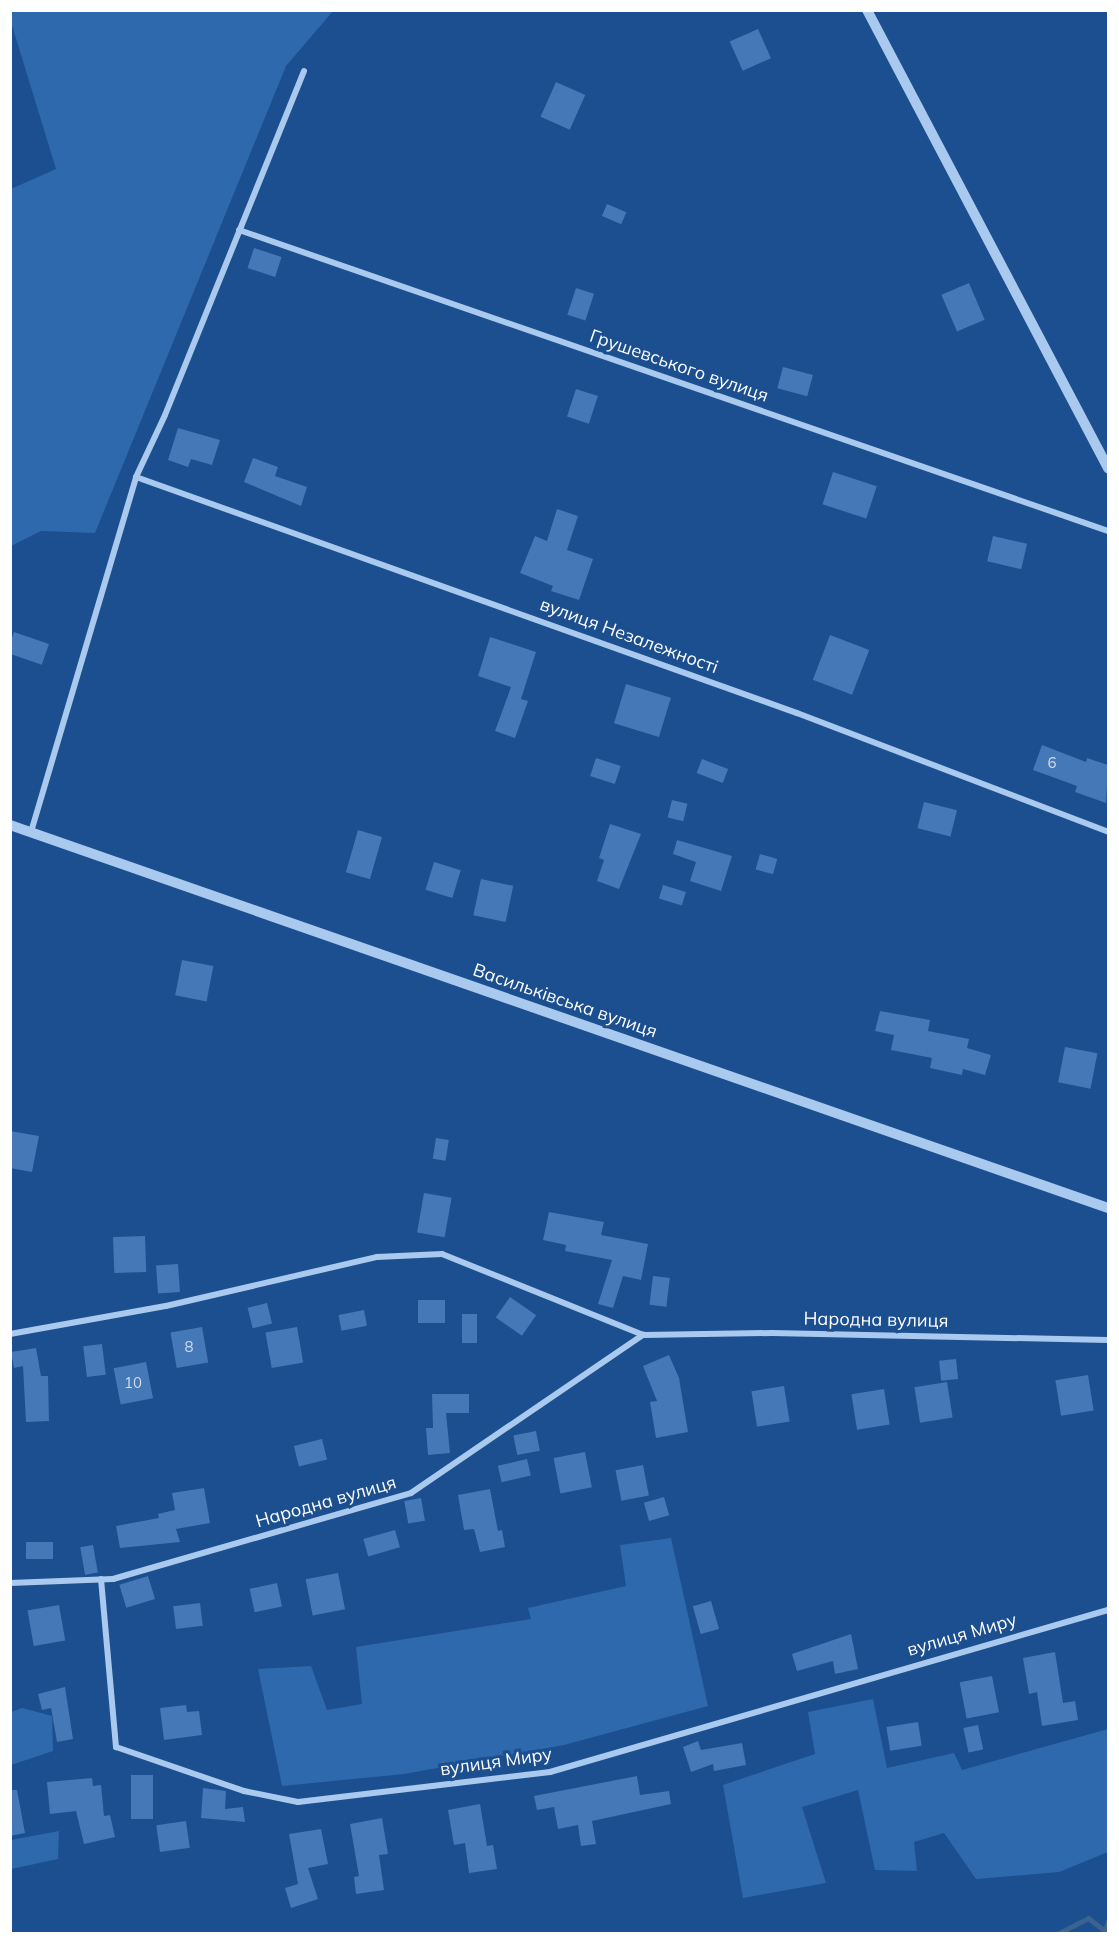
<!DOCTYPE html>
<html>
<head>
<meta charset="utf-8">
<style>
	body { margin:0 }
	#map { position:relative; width:1119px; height:1944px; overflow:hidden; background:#1b4f8f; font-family:Mulish,sans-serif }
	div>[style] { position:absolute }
	.green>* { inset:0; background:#2e69ad }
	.stream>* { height:5px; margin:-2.5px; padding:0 2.5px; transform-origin:2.5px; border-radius:2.5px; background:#3c6290 }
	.building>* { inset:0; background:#4478b7; transform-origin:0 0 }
	.minor>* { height:6px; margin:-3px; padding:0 3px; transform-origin:3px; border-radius:3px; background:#a9c9ee }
	.tertiary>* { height:10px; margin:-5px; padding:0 5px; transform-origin:5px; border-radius:5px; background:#a9c9ee }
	span { translate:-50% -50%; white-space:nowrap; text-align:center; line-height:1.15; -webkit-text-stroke:6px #1b4f8f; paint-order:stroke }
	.number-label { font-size:15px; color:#d0dded }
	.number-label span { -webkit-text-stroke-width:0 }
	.street-label { font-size:18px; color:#fff }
	.frame { position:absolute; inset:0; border:12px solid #fff; pointer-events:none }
</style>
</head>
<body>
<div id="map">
	<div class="green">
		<div style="clip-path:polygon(11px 10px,333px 11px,286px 66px,95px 533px,41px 531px,11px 546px,11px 189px,56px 169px,11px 22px)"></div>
		<div style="clip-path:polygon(671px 1538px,708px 1706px,564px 1745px,404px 1774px,282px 1786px,258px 1669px,311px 1666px,327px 1710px,362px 1704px,356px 1647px,531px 1619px,528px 1608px,626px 1586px,620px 1545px)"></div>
		<div style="clip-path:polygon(873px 1699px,887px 1768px,954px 1753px,962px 1770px,1108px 1729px,1108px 1852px,1059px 1872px,976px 1879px,944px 1833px,914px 1842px,917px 1871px,875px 1870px,858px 1790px,802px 1807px,826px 1883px,743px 1898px,723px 1785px,815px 1754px,808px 1712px)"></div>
		<div style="clip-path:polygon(22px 1708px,52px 1716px,53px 1751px,11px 1765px,11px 1712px)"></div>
		<div style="clip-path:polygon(59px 1831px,58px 1859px,11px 1869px,11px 1840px)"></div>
	</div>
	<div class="stream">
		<div style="left:818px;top:1934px;width:1px"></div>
		<div style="left:1015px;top:1934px;width:3px"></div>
		<div style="left:1057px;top:1934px;width:35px;rotate:-27deg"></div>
		<div style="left:1088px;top:1918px;width:21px;rotate:37deg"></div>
		<div style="left:1105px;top:1931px;width:10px;rotate:-73deg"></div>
	</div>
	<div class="building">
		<div style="left:758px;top:29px;width:32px;height:31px;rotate:66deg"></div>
		<div style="left:556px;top:82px;width:32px;height:38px;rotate:24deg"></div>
		<div style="left:607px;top:204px;width:21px;height:13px;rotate:23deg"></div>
		<div style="left:254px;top:248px;width:29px;height:21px;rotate:18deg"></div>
		<div style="left:969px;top:283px;width:40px;height:30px;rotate:67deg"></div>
		<div style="left:576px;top:288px;width:19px;height:28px;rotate:18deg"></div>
		<div style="left:783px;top:367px;width:31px;height:22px;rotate:15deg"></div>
		<div style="left:576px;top:389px;width:23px;height:29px;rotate:18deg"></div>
		<div style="clip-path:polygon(178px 428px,220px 440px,212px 465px,191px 459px,188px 467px,168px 460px)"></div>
		<div style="clip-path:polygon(253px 458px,278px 467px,275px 476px,307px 487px,301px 506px,244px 482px)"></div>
		<div style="left:833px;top:472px;width:46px;height:34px;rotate:18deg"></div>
		<div style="clip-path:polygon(557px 509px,578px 516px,567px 550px,593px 559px,579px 600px,551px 591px,553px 586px,520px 573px,535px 536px,547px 541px)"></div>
		<div style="left:993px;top:536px;width:35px;height:26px;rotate:13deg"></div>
		<div style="left:14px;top:632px;width:37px;height:22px;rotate:19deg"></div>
		<div style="left:830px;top:635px;width:42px;height:48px;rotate:21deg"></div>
		<div style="clip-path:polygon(490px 637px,536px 652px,521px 699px,528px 701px,515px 738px,495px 731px,511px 687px,478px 676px)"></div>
		<div style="left:626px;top:684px;width:47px;height:41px;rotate:17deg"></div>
		<div style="clip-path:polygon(1042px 745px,1086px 762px,1087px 758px,1108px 765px,1106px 803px,1075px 792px,1077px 786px,1033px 770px)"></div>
		<div style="left:596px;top:758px;width:26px;height:19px;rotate:18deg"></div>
		<div style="left:702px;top:759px;width:28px;height:15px;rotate:21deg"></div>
		<div style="left:672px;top:800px;width:16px;height:18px;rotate:14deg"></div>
		<div style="left:924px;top:802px;width:34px;height:27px;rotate:14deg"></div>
		<div style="clip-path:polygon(610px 824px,641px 834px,619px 889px,597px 881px,604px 860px,599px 858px)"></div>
		<div style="left:358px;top:830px;width:25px;height:44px;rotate:16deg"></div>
		<div style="clip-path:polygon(677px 840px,732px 856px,721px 891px,690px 881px,696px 862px,673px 854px)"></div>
		<div style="left:760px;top:854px;width:18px;height:16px;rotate:16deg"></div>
		<div style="left:434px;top:862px;width:28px;height:29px;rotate:17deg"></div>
		<div style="left:481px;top:879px;width:33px;height:37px;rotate:12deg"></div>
		<div style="left:663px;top:885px;width:24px;height:14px;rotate:17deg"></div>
		<div style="left:182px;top:960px;width:32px;height:36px;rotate:11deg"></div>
		<div style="clip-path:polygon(880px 1011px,930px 1020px,928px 1031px,969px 1039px,967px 1048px,991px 1055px,985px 1075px,963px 1069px,962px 1075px,930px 1068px,932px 1058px,891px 1050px,894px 1035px,875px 1031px)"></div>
		<div style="left:1065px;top:1047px;width:33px;height:36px;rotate:11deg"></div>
		<div style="clip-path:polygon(10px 1131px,39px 1136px,32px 1172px,10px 1168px)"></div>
		<div style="left:436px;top:1138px;width:13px;height:21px;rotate:9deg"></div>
		<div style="left:424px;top:1193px;width:28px;height:40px;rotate:10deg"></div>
		<div style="clip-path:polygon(549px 1212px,604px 1222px,601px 1235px,648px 1244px,641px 1280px,623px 1276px,613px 1308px,598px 1304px,612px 1260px,565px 1251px,566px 1245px,543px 1240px)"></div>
		<div style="left:145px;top:1236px;width:36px;height:32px;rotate:88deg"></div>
		<div style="left:178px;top:1264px;width:28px;height:22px;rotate:86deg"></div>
		<div style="left:653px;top:1276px;width:17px;height:29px;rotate:7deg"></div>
		<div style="left:510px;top:1297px;width:32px;height:25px;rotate:35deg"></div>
		<div style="left:418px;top:1300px;width:27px;height:23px"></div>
		<div style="left:267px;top:1303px;width:21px;height:20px;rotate:76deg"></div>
		<div style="left:364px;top:1310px;width:16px;height:26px;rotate:79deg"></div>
		<div style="left:462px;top:1314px;width:15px;height:29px"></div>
		<div style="left:202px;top:1327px;width:36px;height:32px;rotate:80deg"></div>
		<div style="left:297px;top:1327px;width:36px;height:32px;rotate:80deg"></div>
		<div style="left:102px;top:1344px;width:31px;height:19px;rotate:83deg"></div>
		<div style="clip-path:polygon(36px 1348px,41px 1376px,48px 1376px,49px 1421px,26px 1422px,23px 1366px,14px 1368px,11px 1352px)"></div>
		<div style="clip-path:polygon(669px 1355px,679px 1378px,688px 1432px,656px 1438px,650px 1402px,657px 1401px,643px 1366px)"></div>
		<div style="left:956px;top:1359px;width:20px;height:17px;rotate:84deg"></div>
		<div style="left:146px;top:1362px;width:37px;height:33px;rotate:79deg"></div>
		<div style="left:1088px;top:1375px;width:36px;height:33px;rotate:81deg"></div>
		<div style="left:947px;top:1382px;width:36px;height:33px;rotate:81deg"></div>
		<div style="left:784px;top:1386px;width:36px;height:33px;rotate:81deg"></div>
		<div style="left:884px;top:1389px;width:36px;height:33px;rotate:81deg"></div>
		<div style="clip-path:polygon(432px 1394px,469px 1394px,469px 1413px,446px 1413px,450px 1453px,428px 1455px,426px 1428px,433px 1428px)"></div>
		<div style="left:536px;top:1431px;width:20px;height:23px;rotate:79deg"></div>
		<div style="left:322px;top:1439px;width:21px;height:29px;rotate:76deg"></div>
		<div style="left:585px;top:1452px;width:36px;height:32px;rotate:79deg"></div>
		<div style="left:527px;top:1459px;width:17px;height:30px;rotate:77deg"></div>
		<div style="left:643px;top:1465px;width:31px;height:28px;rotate:79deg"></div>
		<div style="clip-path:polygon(204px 1488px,210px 1523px,176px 1529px,180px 1542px,120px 1548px,116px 1526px,159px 1518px,158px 1514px,175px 1510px,172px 1493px)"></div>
		<div style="clip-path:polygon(490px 1489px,498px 1531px,502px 1530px,505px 1547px,480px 1552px,474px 1529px,464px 1530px,458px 1495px)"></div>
		<div style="left:664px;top:1497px;width:19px;height:21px;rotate:74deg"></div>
		<div style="left:421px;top:1498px;width:23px;height:17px;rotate:80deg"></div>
		<div style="left:395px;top:1530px;width:18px;height:33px;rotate:74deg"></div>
		<div style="left:26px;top:1542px;width:27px;height:17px"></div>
		<div style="left:93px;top:1545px;width:28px;height:13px;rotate:80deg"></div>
		<div style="left:338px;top:1573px;width:37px;height:33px;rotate:79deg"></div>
		<div style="left:148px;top:1576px;width:24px;height:30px;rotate:73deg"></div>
		<div style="left:277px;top:1583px;width:24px;height:28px;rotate:78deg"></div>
		<div style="left:711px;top:1601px;width:29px;height:19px;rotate:74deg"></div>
		<div style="left:200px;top:1603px;width:23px;height:27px;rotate:83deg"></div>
		<div style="left:59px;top:1605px;width:36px;height:32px;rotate:80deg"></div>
		<div style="clip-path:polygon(851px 1634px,858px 1669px,835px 1674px,833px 1661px,797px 1671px,792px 1654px)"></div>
		<div style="clip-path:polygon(1055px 1652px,1063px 1703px,1075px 1701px,1078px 1720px,1042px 1726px,1037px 1692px,1029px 1694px,1023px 1658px)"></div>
		<div style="left:992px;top:1676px;width:37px;height:33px;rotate:79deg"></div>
		<div style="clip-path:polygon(65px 1687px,73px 1739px,57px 1742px,51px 1708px,42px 1710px,38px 1694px)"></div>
		<div style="clip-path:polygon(186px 1705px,187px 1712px,199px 1711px,202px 1735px,164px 1740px,160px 1708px)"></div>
		<div style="left:918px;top:1722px;width:24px;height:32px;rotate:81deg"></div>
		<div style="left:978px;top:1725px;width:25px;height:15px;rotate:78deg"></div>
		<div style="clip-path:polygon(698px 1741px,701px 1750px,742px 1743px,746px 1765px,714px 1771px,713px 1764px,691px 1772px,683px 1747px)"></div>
		<div style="left:131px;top:1775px;width:22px;height:44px"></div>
		<div style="clip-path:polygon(637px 1776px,640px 1795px,669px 1791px,671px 1804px,592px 1821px,596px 1844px,581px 1846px,578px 1825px,558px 1829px,554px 1807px,537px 1810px,534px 1796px)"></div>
		<div style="clip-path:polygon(92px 1778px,93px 1786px,101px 1785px,104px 1816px,110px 1815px,115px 1837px,84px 1844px,76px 1811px,50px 1814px,47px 1782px)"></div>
		<div style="clip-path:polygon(203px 1788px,226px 1791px,225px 1809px,243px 1807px,245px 1822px,201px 1818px)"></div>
		<div style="clip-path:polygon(10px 1790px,17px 1790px,25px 1833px,10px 1836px)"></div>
		<div style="clip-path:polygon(480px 1804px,487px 1846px,493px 1845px,497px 1869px,469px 1873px,465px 1843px,454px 1845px,448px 1810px)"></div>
		<div style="clip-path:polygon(382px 1818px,388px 1854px,379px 1855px,384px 1890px,356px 1894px,354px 1877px,359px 1876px,350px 1824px)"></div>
		<div style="left:186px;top:1821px;width:27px;height:30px;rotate:82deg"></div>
		<div style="clip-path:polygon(321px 1829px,328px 1864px,308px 1868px,318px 1899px,291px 1908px,285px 1888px,298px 1884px,289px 1834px)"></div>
	</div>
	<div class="minor">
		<div style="left:239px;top:230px;width:920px;rotate:19.1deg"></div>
		<div style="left:136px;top:477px;width:702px;rotate:19.65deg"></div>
		<div style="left:797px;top:713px;width:333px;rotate:20.9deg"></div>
		<div style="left:31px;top:832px;width:370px;rotate:-73.5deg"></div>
		<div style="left:136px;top:477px;width:68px;rotate:-64.9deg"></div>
		<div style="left:165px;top:415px;width:371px;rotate:-68deg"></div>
		<div style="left:10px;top:1334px;width:158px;rotate:-10.2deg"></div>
		<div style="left:166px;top:1306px;width:217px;rotate:-13.1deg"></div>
		<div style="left:377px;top:1257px;width:65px;rotate:-2.6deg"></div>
		<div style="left:442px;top:1254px;width:217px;rotate:21.9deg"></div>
		<div style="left:101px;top:1579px;width:169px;rotate:84.9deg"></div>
		<div style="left:116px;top:1747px;width:135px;rotate:19deg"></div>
		<div style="left:244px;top:1791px;width:55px;rotate:11.5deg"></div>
		<div style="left:298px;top:1802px;width:254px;rotate:-6.8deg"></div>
		<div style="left:550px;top:1772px;width:581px;rotate:-16.19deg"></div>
		<div style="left:10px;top:1583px;width:103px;rotate:-2.2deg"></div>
		<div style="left:113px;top:1579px;width:310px;rotate:-16.1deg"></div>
		<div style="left:411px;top:1493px;width:281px;rotate:-34.3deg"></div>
		<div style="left:643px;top:1335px;width:129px;rotate:-0.9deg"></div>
		<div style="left:772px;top:1333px;width:336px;rotate:1.2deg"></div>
	</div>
	<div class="tertiary">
		<div style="left:867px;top:10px;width:518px;rotate:62.25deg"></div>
		<div style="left:10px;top:825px;width:1163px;rotate:19.23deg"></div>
	</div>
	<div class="number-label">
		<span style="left:1052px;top:763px">6</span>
		<span style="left:189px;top:1347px">8</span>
		<span style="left:133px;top:1383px">10</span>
	</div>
	<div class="street-label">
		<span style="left:679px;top:366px;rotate:19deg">Грушевського вулиця</span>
		<span style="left:629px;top:636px;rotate:20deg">вулиця Незалежності</span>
		<span style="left:565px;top:1001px;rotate:19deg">Васильківська вулиця</span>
		<span style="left:876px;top:1320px;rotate:1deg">Народна вулиця</span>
		<span style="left:326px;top:1502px;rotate:-16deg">Народна вулиця</span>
		<span style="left:962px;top:1635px;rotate:-16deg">вулиця Миру</span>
		<span style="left:496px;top:1762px;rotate:-8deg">вулиця Миру</span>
	</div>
	<div class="frame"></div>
</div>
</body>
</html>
